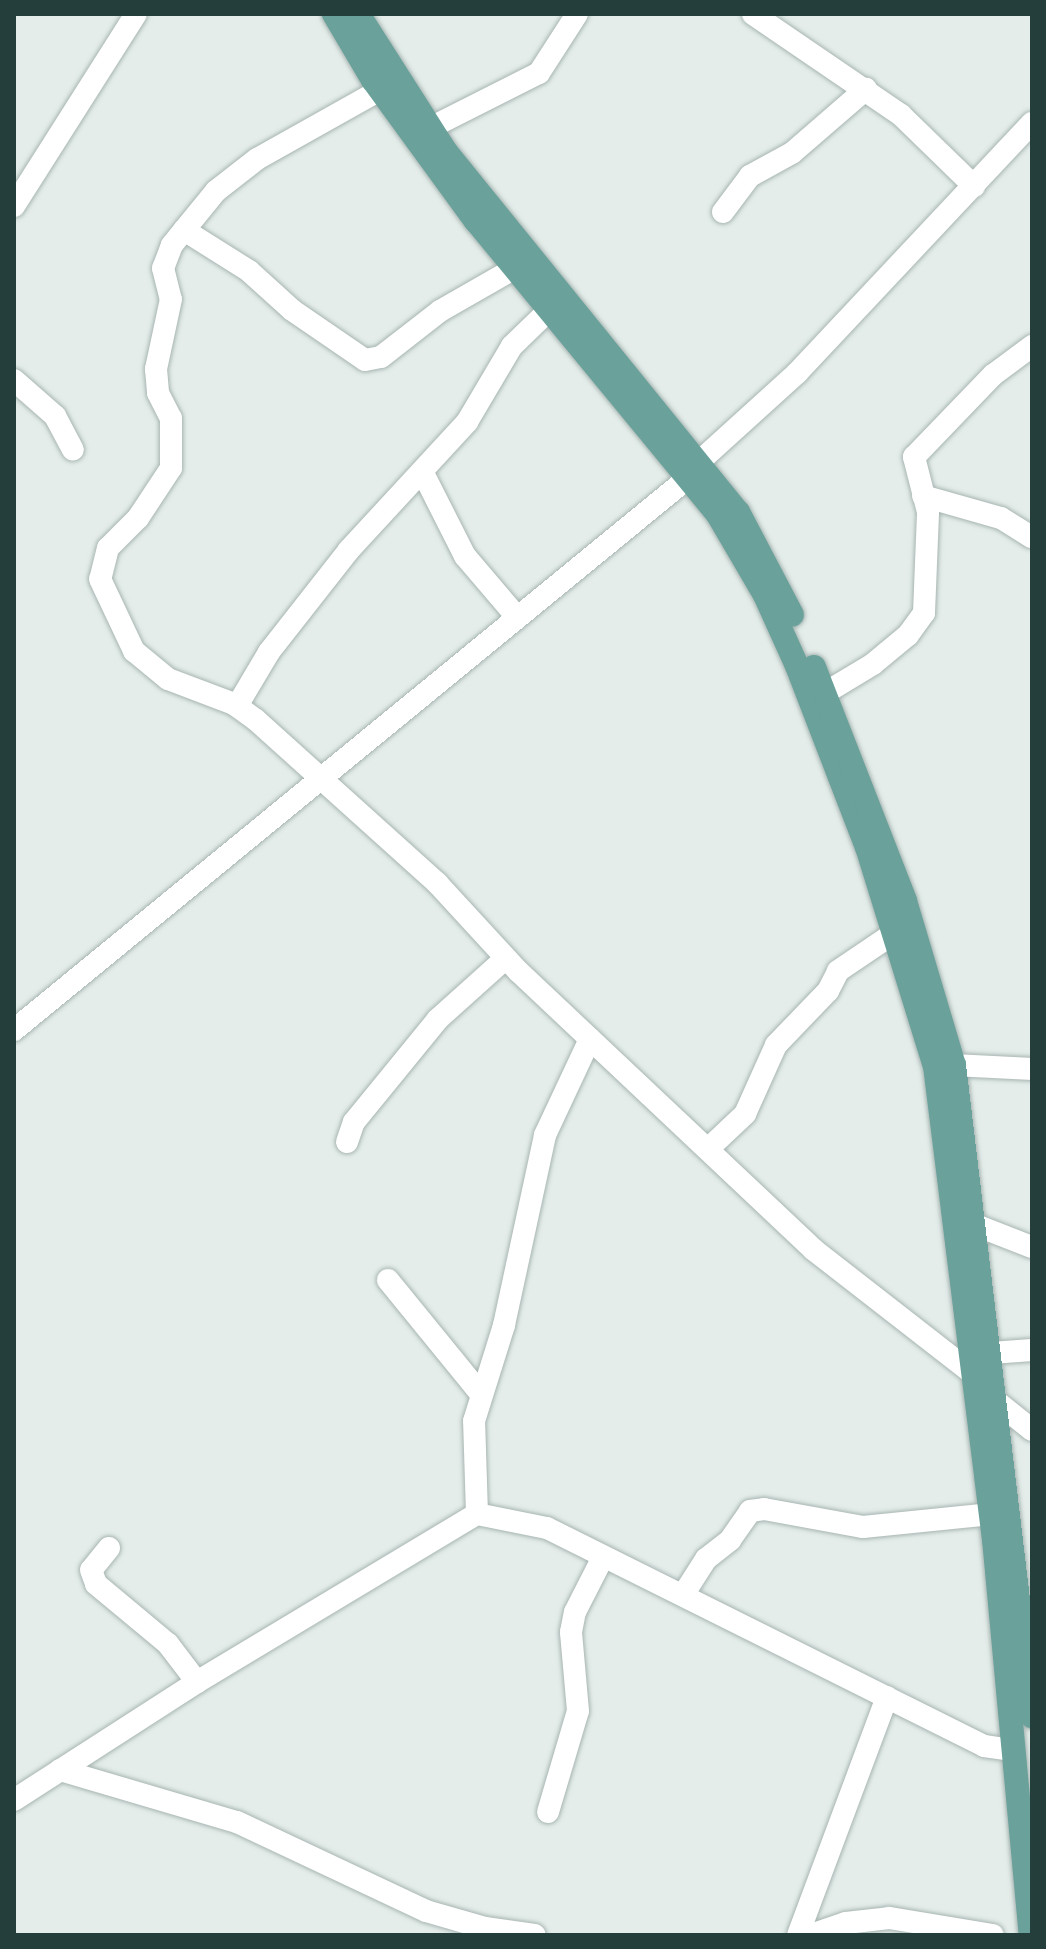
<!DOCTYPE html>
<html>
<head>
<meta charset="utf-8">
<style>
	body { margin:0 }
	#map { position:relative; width:1046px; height:1949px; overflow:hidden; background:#e4edea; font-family:Figtree,sans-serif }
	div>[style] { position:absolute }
	.roads { filter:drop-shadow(0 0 2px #a7b5b2) drop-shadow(0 0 2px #a7b5b2) }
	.minor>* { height:22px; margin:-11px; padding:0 11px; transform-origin:11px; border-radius:11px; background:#fff }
	.major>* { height:24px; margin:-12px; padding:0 12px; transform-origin:12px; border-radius:12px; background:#6aa19a }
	span { translate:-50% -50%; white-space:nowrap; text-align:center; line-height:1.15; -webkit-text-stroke:8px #f5faf8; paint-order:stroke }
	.frame { position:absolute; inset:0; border:16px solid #243f3b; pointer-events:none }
</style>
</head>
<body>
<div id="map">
	<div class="roads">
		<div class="minor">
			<div style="left:753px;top:14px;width:179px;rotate:34.3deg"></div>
			<div style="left:901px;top:115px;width:102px;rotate:44.2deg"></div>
			<div style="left:380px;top:90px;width:141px;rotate:150.7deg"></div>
			<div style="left:257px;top:159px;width:52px;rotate:142deg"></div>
			<div style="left:216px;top:191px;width:70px;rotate:129.2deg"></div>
			<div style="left:172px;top:245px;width:25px;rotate:111deg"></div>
			<div style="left:163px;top:268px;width:32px;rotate:76deg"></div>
			<div style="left:171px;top:299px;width:72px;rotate:102.1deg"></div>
			<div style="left:156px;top:369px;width:24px;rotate:85deg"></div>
			<div style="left:158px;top:393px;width:28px;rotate:63deg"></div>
			<div style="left:171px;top:418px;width:50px;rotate:90deg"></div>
			<div style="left:171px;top:468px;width:60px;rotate:123.4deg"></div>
			<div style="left:138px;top:518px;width:42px;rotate:135deg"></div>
			<div style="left:108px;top:548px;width:32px;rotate:104deg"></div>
			<div style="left:100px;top:579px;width:80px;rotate:64.7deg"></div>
			<div style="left:134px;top:651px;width:44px;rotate:39.5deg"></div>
			<div style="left:168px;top:679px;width:71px;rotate:20.7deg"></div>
			<div style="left:234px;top:704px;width:27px;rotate:36deg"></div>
			<div style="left:256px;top:720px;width:244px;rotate:42deg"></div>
			<div style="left:437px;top:883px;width:120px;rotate:47.4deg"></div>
			<div style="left:518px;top:971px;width:407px;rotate:43.3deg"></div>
			<div style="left:814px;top:1250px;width:200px;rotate:37.9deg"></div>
			<div style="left:430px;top:128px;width:122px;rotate:-26.8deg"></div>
			<div style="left:539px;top:73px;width:70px;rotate:-57.2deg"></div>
			<div style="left:14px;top:206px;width:227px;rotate:-57.6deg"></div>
			<div style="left:723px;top:212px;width:45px;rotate:-53.1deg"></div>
			<div style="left:750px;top:176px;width:48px;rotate:-28.7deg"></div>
			<div style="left:792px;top:153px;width:98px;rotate:-40.9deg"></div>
			<div style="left:184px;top:230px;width:77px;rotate:32.2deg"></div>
			<div style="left:249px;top:271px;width:58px;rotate:42.2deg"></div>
			<div style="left:292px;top:310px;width:88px;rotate:34.4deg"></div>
			<div style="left:365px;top:360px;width:16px;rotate:-11deg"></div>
			<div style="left:381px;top:357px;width:75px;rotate:-37.9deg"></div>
			<div style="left:440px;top:311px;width:86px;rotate:-29.8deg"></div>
			<div style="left:14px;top:380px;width:55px;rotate:41.3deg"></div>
			<div style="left:55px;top:416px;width:38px;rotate:62deg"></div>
			<div style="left:700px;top:461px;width:131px;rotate:-42.2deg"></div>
			<div style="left:797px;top:373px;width:343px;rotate:-46.8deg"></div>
			<div style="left:423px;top:473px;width:93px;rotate:63.2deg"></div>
			<div style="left:465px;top:556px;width:80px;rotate:49.6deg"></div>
			<div style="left:923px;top:496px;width:81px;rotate:15.8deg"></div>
			<div style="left:1001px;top:518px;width:36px;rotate:32deg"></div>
			<div style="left:825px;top:693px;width:56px;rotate:-31.1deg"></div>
			<div style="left:873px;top:664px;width:45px;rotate:-39.6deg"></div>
			<div style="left:908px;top:635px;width:27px;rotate:-54deg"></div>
			<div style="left:924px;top:613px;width:101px;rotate:-87.7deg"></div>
			<div style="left:928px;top:512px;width:57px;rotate:-104.3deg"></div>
			<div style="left:914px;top:457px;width:114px;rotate:-46.1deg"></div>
			<div style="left:993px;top:375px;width:49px;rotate:-36.6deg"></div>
			<div style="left:237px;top:706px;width:63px;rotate:-59.3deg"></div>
			<div style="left:269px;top:652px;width:130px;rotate:-51.9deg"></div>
			<div style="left:349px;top:550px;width:174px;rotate:-47.3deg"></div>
			<div style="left:467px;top:422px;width:88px;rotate:-59.4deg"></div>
			<div style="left:512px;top:346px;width:53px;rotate:-44.2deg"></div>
			<div style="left:14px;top:1030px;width:871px;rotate:-39.32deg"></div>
			<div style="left:954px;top:1065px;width:78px;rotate:2.9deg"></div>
			<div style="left:347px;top:1142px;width:21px;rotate:-71deg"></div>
			<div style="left:354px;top:1122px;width:133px;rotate:-50.8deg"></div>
			<div style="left:438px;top:1019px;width:91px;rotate:-41.9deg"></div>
			<div style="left:709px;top:1148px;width:50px;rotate:-43.4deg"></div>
			<div style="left:745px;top:1114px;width:76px;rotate:-65.8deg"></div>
			<div style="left:776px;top:1045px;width:75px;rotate:-46.1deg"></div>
			<div style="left:828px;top:991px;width:22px;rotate:-63deg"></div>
			<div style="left:838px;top:971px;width:71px;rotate:-34.1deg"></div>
			<div style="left:973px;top:1224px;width:63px;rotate:21.3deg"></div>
			<div style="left:388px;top:1280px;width:147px;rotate:50.8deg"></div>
			<div style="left:991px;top:1353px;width:41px;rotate:-4.2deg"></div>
			<div style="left:996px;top:1401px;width:46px;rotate:38.9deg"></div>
			<div style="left:477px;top:1514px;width:93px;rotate:-91.8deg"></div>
			<div style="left:474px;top:1421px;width:101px;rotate:-72.6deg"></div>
			<div style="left:504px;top:1325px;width:194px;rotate:-77.8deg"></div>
			<div style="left:545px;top:1135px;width:106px;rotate:-64.9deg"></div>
			<div style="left:109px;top:1548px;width:28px;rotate:129deg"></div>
			<div style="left:91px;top:1570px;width:15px;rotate:70deg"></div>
			<div style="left:96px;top:1584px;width:94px;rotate:39.8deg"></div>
			<div style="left:168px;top:1644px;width:48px;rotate:52.7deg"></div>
			<div style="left:683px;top:1595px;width:43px;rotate:-57.4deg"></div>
			<div style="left:706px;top:1559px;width:31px;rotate:-38deg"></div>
			<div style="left:730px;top:1540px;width:35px;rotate:-55deg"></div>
			<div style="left:750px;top:1511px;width:14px;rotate:-8deg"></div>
			<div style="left:764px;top:1509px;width:101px;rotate:10.3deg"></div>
			<div style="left:863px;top:1527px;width:129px;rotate:-5.8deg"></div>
			<div style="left:60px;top:1770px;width:184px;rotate:16.4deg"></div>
			<div style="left:237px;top:1822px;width:209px;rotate:25.2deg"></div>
			<div style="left:426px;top:1911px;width:61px;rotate:16.1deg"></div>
			<div style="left:485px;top:1928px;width:50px;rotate:8deg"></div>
			<div style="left:14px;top:1800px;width:218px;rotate:-32.8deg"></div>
			<div style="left:197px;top:1682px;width:327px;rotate:-31deg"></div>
			<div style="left:477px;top:1514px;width:71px;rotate:11.3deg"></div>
			<div style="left:547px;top:1528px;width:488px;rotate:26.5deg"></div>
			<div style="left:984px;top:1746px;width:29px;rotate:8deg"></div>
			<div style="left:548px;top:1812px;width:105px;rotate:-73.5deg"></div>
			<div style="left:578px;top:1711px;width:79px;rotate:-95.1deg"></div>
			<div style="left:571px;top:1632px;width:20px;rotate:-79deg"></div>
			<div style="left:575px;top:1612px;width:59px;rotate:-63deg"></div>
			<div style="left:798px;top:1935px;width:254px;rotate:-69.5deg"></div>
			<div style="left:811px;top:1935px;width:37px;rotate:-19deg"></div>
			<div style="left:846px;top:1923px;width:43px;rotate:-6.6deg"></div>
			<div style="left:889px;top:1918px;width:105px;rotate:9.3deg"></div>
		</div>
		<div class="major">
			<div style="left:334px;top:14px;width:77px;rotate:59.4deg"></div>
			<div style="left:373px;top:80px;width:175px;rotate:53.9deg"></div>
			<div style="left:476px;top:221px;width:379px;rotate:50.5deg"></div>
			<div style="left:717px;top:513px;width:95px;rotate:59.7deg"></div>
			<div style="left:765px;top:595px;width:78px;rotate:65.7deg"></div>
			<div style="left:797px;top:666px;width:194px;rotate:68.9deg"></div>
			<div style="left:867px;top:847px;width:229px;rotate:72.8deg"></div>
			<div style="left:935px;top:1066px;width:477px;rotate:82.9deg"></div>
			<div style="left:994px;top:1539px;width:398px;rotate:84.7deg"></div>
			<div style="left:358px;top:14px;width:164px;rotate:57.5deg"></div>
			<div style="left:446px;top:152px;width:464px;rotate:51deg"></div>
			<div style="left:738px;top:512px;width:116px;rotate:62.3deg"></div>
			<div style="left:814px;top:667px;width:251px;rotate:68.7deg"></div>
			<div style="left:905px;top:901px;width:171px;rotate:73.4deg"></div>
			<div style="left:954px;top:1065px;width:656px;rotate:83.17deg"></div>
		</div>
	</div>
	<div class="frame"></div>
</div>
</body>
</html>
